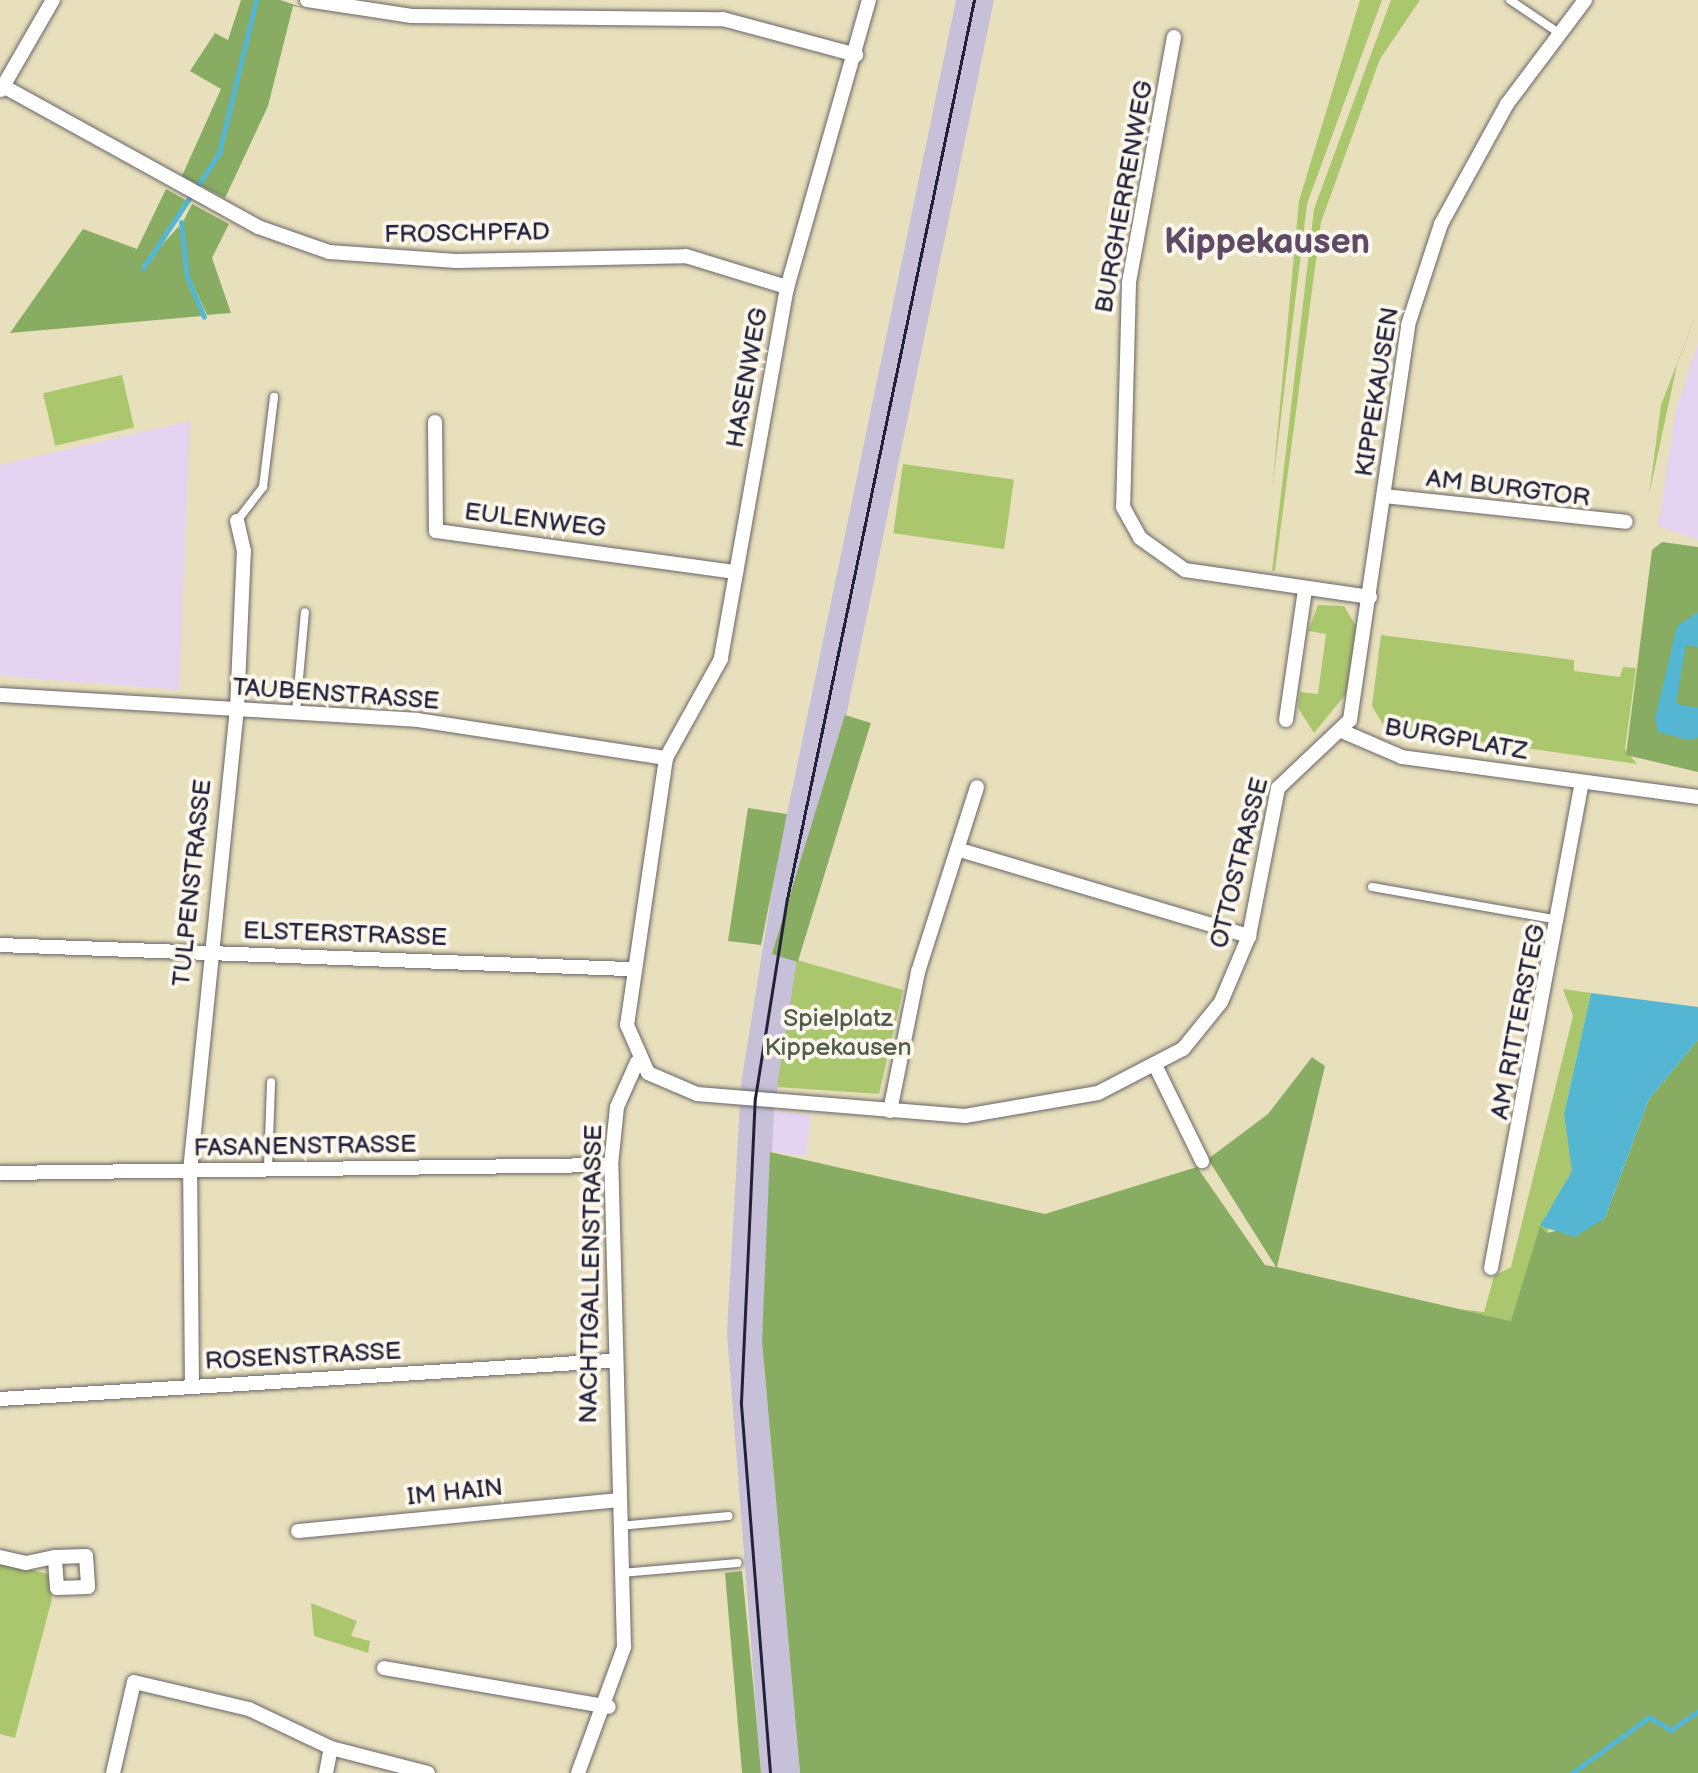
<!DOCTYPE html>
<html>
<head>
<meta charset="utf-8">
<style>
	body { margin:0 }
	#map { position:relative; width:1698px; height:1773px; overflow:hidden; background:#e8e0bc; font-family:"Balsamiq Sans",sans-serif }
	div>[style] { position:absolute }
	.built>* { inset:0; background:#e4d3f1; transform-origin:0 0 }
	.industrial>* { inset:0; background:#c6c0d9 }
	.green>* { inset:0; background:#abc76e; transform-origin:0 0 }
	.forest>* { inset:0; background:#88ac61; transform-origin:0 0 }
	.water>* { inset:0; background:#55b6d3 }
	.stream>* { height:5px; margin:-2.5px; padding:0 2.5px; transform-origin:2.5px; border-radius:2.5px; background:#55b6d3 }
	.roads { filter:drop-shadow(0 0 2px #676468) drop-shadow(0 0 2px #676468) }
	.lane>* { height:8px; margin:-4px; padding:0 4px; transform-origin:4px; border-radius:4px; background:#fff }
	.street>* { height:14px; margin:-7px; padding:0 7px; transform-origin:7px; border-radius:7px; background:#fff }
	.tram>* { height:2.5px; margin:-1.25px; padding:0 1.25px; transform-origin:1.25px; border-radius:1.25px; background:#22223b }
	span { translate:-50% -50%; white-space:nowrap; text-align:center; line-height:1.15; -webkit-text-stroke:8px #fbf7ec; paint-order:stroke }
	.street-label { font-size:25px; color:#22223b }
	.park-label { font-size:25px; color:#525c4d }
	.district-label { font-size:35px; color:#5f4b65; font-weight:700 }
</style>
</head>
<body>
<div id="map">
	<div class="built">
		<div style="clip-path:polygon(1698px 343px,1698px 540px,1658px 526px,1676px 410px)"></div>
		<div style="clip-path:polygon(190px 421px,179px 690px,0 676px,0 465px)"></div>
		<div style="left:774px;top:1111px;width:37px;height:41px;rotate:6deg"></div>
	</div>
	<div class="industrial">
		<div style="clip-path:polygon(956px 0,994px 0,804px 920px,774px 1111px,762px 1342px,800px 1773px,761px 1773px,727px 1333px,741px 1084px,776px 867px)"></div>
	</div>
	<div class="green">
		<div style="clip-path:polygon(1360px 0,1382px 0,1307px 204px,1272px 491px,1299px 201px)"></div>
		<div style="clip-path:polygon(1391px 0,1420px 0,1380px 59px,1321px 222px,1275px 571px,1272px 571px,1314px 209px)"></div>
		<div style="clip-path:polygon(1698px 309px,1677px 365px,1649px 495px,1661px 405px)"></div>
		<div style="left:122px;top:375px;width:54px;height:81px;rotate:77deg"></div>
		<div style="left:903px;top:464px;width:112px;height:70px;rotate:8deg"></div>
		<div style="clip-path:polygon(1318px 605px,1344px 606px,1356px 626px,1346px 694px,1314px 733px,1298px 708px,1300px 692px,1318px 694px,1326px 634px,1308px 631px)"></div>
		<div style="clip-path:polygon(1381px 635px,1574px 660px,1574px 671px,1620px 677px,1623px 667px,1636px 668px,1625px 749px,1637px 764px,1385px 728px,1372px 706px)"></div>
		<div style="clip-path:polygon(797px 960px,903px 990px,879px 1094px,777px 1087px)"></div>
		<div style="clip-path:polygon(1563px 989px,1591px 993px,1564px 1114px,1573px 1171px,1511px 1321px,1459px 1309px,1484px 1312px,1494px 1276px,1511px 1267px,1573px 1016px)"></div>
		<div style="clip-path:polygon(7px 1564px,48px 1574px,52px 1599px,15px 1738px,0 1734px,0 1565px)"></div>
		<div style="clip-path:polygon(311px 1603px,357px 1621px,351px 1636px,370px 1641px,368px 1653px,314px 1636px)"></div>
	</div>
	<div class="forest">
		<div style="clip-path:polygon(241px 0,280px 0,304px 8px,293px 6px,268px 106px,225px 198px,182px 176px,221px 89px,190px 71px,215px 33px,228px 40px)"></div>
		<div style="clip-path:polygon(166px 189px,187px 201px,141px 268px,179px 226px,202px 316px,10px 333px,83px 229px,137px 249px)"></div>
		<div style="clip-path:polygon(192px 204px,229px 224px,212px 258px,231px 313px,207px 315px,189px 276px,183px 222px)"></div>
		<div style="clip-path:polygon(1662px 542px,1698px 547px,1698px 772px,1626px 755px,1652px 550px)"></div>
		<div style="left:845px;top:715px;width:27px;height:250px;rotate:17deg"></div>
		<div style="clip-path:polygon(748px 808px,787px 814px,761px 945px,728px 941px)"></div>
		<div style="clip-path:polygon(1698px 1040px,1698px 1773px,800px 1773px,762px 1341px,770px 1152px,1045px 1214px,1197px 1167px,1265px 1265px,1276px 1267px,1208px 1159px,1268px 1114px,1312px 1057px,1325px 1066px,1277px 1267px,1511px 1321px,1540px 1226px,1547px 1233px,1605px 1218px,1649px 1099px)"></div>
		<div style="clip-path:polygon(742px 1571px,755px 1703px,761px 1773px,742px 1773px,725px 1573px)"></div>
	</div>
	<div class="water">
		<div style="clip-path:polygon(1698px 612px,1698px 647px,1686px 645px,1676px 704px,1698px 708px,1698px 738px,1689px 740px,1658px 732px,1655px 718px,1677px 626px)"></div>
		<div style="clip-path:polygon(1591px 993px,1698px 1007px,1698px 1040px,1649px 1099px,1605px 1218px,1575px 1237px,1540px 1226px,1572px 1171px,1564px 1114px)"></div>
	</div>
	<div class="stream">
		<div style="left:181px;top:222px;width:55px;rotate:83.8deg"></div>
		<div style="left:187px;top:277px;width:43px;rotate:67deg"></div>
		<div style="left:143px;top:268px;width:138px;rotate:-56.5deg"></div>
		<div style="left:219px;top:153px;width:157px;rotate:-76.4deg"></div>
		<div style="left:1572px;top:1773px;width:95px;rotate:-36deg"></div>
		<div style="left:1649px;top:1717px;width:26px;rotate:31deg"></div>
		<div style="left:1671px;top:1730px;width:33px;rotate:-35deg"></div>
	</div>
	<div class="roads">
		<div class="lane">
			<div style="left:1510px;top:0;width:59px;rotate:34deg"></div>
			<div style="left:237px;top:521px;width:43px;rotate:-52.6deg"></div>
			<div style="left:263px;top:487px;width:91px;rotate:-83deg"></div>
			<div style="left:296px;top:712px;width:100px;rotate:-84.9deg"></div>
			<div style="left:1372px;top:887px;width:190px;rotate:10deg"></div>
			<div style="left:268px;top:1169px;width:87px;rotate:-88deg"></div>
			<div style="left:619px;top:1526px;width:110px;rotate:-5.2deg"></div>
			<div style="left:621px;top:1573px;width:117px;rotate:-4.9deg"></div>
		</div>
		<div class="street">
			<div style="left:307px;top:0;width:106px;rotate:8.7deg"></div>
			<div style="left:412px;top:16px;width:311px;rotate:0.6deg"></div>
			<div style="left:723px;top:19px;width:138px;rotate:15.1deg"></div>
			<div style="left:869px;top:0;width:298px;rotate:105.9deg"></div>
			<div style="left:787px;top:287px;width:378px;rotate:100.1deg"></div>
			<div style="left:721px;top:659px;width:113px;rotate:119.1deg"></div>
			<div style="left:666px;top:758px;width:270px;rotate:98.3deg"></div>
			<div style="left:627px;top:1025px;width:52px;rotate:66.4deg"></div>
			<div style="left:648px;top:1073px;width:53px;rotate:23.2deg"></div>
			<div style="left:697px;top:1094px;width:269px;rotate:4.7deg"></div>
			<div style="left:965px;top:1116px;width:135px;rotate:-9.8deg"></div>
			<div style="left:1098px;top:1093px;width:96px;rotate:-27.4deg"></div>
			<div style="left:1183px;top:1049px;width:60px;rotate:-51deg"></div>
			<div style="left:1221px;top:1002px;width:72px;rotate:-67deg"></div>
			<div style="left:1249px;top:936px;width:151px;rotate:-78.9deg"></div>
			<div style="left:1278px;top:788px;width:99px;rotate:-43.4deg"></div>
			<div style="left:1350px;top:720px;width:399px;rotate:-81.6deg"></div>
			<div style="left:1408px;top:325px;width:106px;rotate:-71.9deg"></div>
			<div style="left:1441px;top:224px;width:137px;rotate:-61.2deg"></div>
			<div style="left:1507px;top:104px;width:130px;rotate:-53.1deg"></div>
			<div style="left:1174px;top:37px;width:250px;rotate:100.4deg"></div>
			<div style="left:1129px;top:283px;width:224px;rotate:91.5deg"></div>
			<div style="left:1123px;top:507px;width:35px;rotate:61deg"></div>
			<div style="left:1140px;top:538px;width:55px;rotate:35.4deg"></div>
			<div style="left:1185px;top:570px;width:187px;rotate:8.3deg"></div>
			<div style="left:3px;top:86px;width:291px;rotate:28.9deg"></div>
			<div style="left:258px;top:227px;width:75px;rotate:19.4deg"></div>
			<div style="left:329px;top:252px;width:127px;rotate:4.1deg"></div>
			<div style="left:456px;top:261px;width:230px;rotate:-1.2deg"></div>
			<div style="left:686px;top:256px;width:106px;rotate:17.1deg"></div>
			<div style="left:1px;top:90px;width:104px;rotate:-60deg"></div>
			<div style="left:435px;top:422px;width:109px;rotate:89.5deg"></div>
			<div style="left:436px;top:531px;width:303px;rotate:7.8deg"></div>
			<div style="left:1384px;top:496px;width:243px;rotate:6.1deg"></div>
			<div style="left:0;top:695px;width:418px;rotate:3.4deg"></div>
			<div style="left:417px;top:720px;width:252px;rotate:8.7deg"></div>
			<div style="left:1286px;top:720px;width:132px;rotate:-81.7deg"></div>
			<div style="left:1344px;top:732px;width:63px;rotate:23.3deg"></div>
			<div style="left:1402px;top:757px;width:299px;rotate:7.7deg"></div>
			<div style="left:960px;top:850px;width:302px;rotate:16.6deg"></div>
			<div style="left:0;top:945px;width:629px;rotate:2.19deg"></div>
			<div style="left:1156px;top:1067px;width:105px;rotate:63.9deg"></div>
			<div style="left:890px;top:1111px;width:142px;rotate:-78.6deg"></div>
			<div style="left:918px;top:972px;width:194px;rotate:-72.3deg"></div>
			<div style="left:0;top:1173px;width:611px;rotate:-0.75deg"></div>
			<div style="left:1491px;top:1268px;width:493px;rotate:-79.4deg"></div>
			<div style="left:192px;top:1387px;width:216px;rotate:-90.5deg"></div>
			<div style="left:190px;top:1171px;width:464px;rotate:-84.2deg"></div>
			<div style="left:237px;top:709px;width:158px;rotate:-87.5deg"></div>
			<div style="left:244px;top:551px;width:31px;rotate:-103deg"></div>
			<div style="left:0;top:1399px;width:610px;rotate:-3.57deg"></div>
			<div style="left:298px;top:1531px;width:321px;rotate:-5.5deg"></div>
			<div style="left:0;top:1557px;width:27px;rotate:13deg"></div>
			<div style="left:26px;top:1563px;width:30px;rotate:-12deg"></div>
			<div style="left:55px;top:1557px;width:31px;rotate:-2deg"></div>
			<div style="left:86px;top:1556px;width:31px;rotate:86deg"></div>
			<div style="left:88px;top:1587px;width:31px;rotate:178deg"></div>
			<div style="left:57px;top:1588px;width:31px;rotate:-94deg"></div>
			<div style="left:384px;top:1668px;width:228px;rotate:9.8deg"></div>
			<div style="left:113px;top:1773px;width:93px;rotate:-77deg"></div>
			<div style="left:134px;top:1682px;width:118px;rotate:13.2deg"></div>
			<div style="left:249px;top:1709px;width:91px;rotate:25.4deg"></div>
			<div style="left:331px;top:1748px;width:100px;rotate:14.5deg"></div>
			<div style="left:326px;top:1773px;width:25px;rotate:-79deg"></div>
			<div style="left:578px;top:1773px;width:134px;rotate:-69.9deg"></div>
			<div style="left:624px;top:1647px;width:482px;rotate:-91.5deg"></div>
			<div style="left:611px;top:1165px;width:58px;rotate:-84.1deg"></div>
			<div style="left:617px;top:1107px;width:49px;rotate:-66deg"></div>
		</div>
	</div>
	<div class="tram">
		<div style="left:770px;top:1773px;width:372px;rotate:-94.5deg"></div>
		<div style="left:741px;top:1402px;width:304px;rotate:-87.4deg"></div>
		<div style="left:755px;top:1098px;width:202px;rotate:-80.9deg"></div>
		<div style="left:787px;top:899px;width:918px;rotate:-78.25deg"></div>
	</div>
	<div class="street-label">
		<span style="left:1125px;top:197px;rotate:-80deg">BURGHERRENWEG</span>
		<span style="left:467px;top:234px;rotate:-1deg">FROSCHPFAD</span>
		<span style="left:748px;top:378px;rotate:-80deg">HASENWEG</span>
		<span style="left:1378px;top:392px;rotate:-81deg">KIPPEKAUSEN</span>
		<span style="left:1508px;top:489px;rotate:7deg">AM BURGTOR</span>
		<span style="left:535px;top:521px;rotate:7deg">EULENWEG</span>
		<span style="left:336px;top:695px;rotate:4deg">TAUBENSTRASSE</span>
		<span style="left:1456px;top:740px;rotate:10deg">BURGPLATZ</span>
		<span style="left:1240px;top:863px;rotate:-76deg">OTTOSTRASSE</span>
		<span style="left:193px;top:883px;rotate:-84deg">TULPENSTRASSE</span>
		<span style="left:345px;top:935px;rotate:2deg">ELSTERSTRASSE</span>
		<span style="left:1519px;top:1022px;rotate:-79deg">AM RITTERSTEG</span>
		<span style="left:305px;top:1147px;rotate:-1deg">FASANENSTRASSE</span>
		<span style="left:592px;top:1274px;rotate:-89deg">NACHTIGALLENSTRASSE</span>
		<span style="left:303px;top:1357px;rotate:-3deg">ROSENSTRASSE</span>
		<span style="left:455px;top:1493px;rotate:-6deg">IM HAIN</span>
	</div>
	<div class="park-label">
		<span style="left:838px;top:1034px">Spielplatz<br>Kippekausen</span>
	</div>
	<div class="district-label">
		<span style="left:1267px;top:243px">Kippekausen</span>
	</div>
</div>
</body>
</html>
